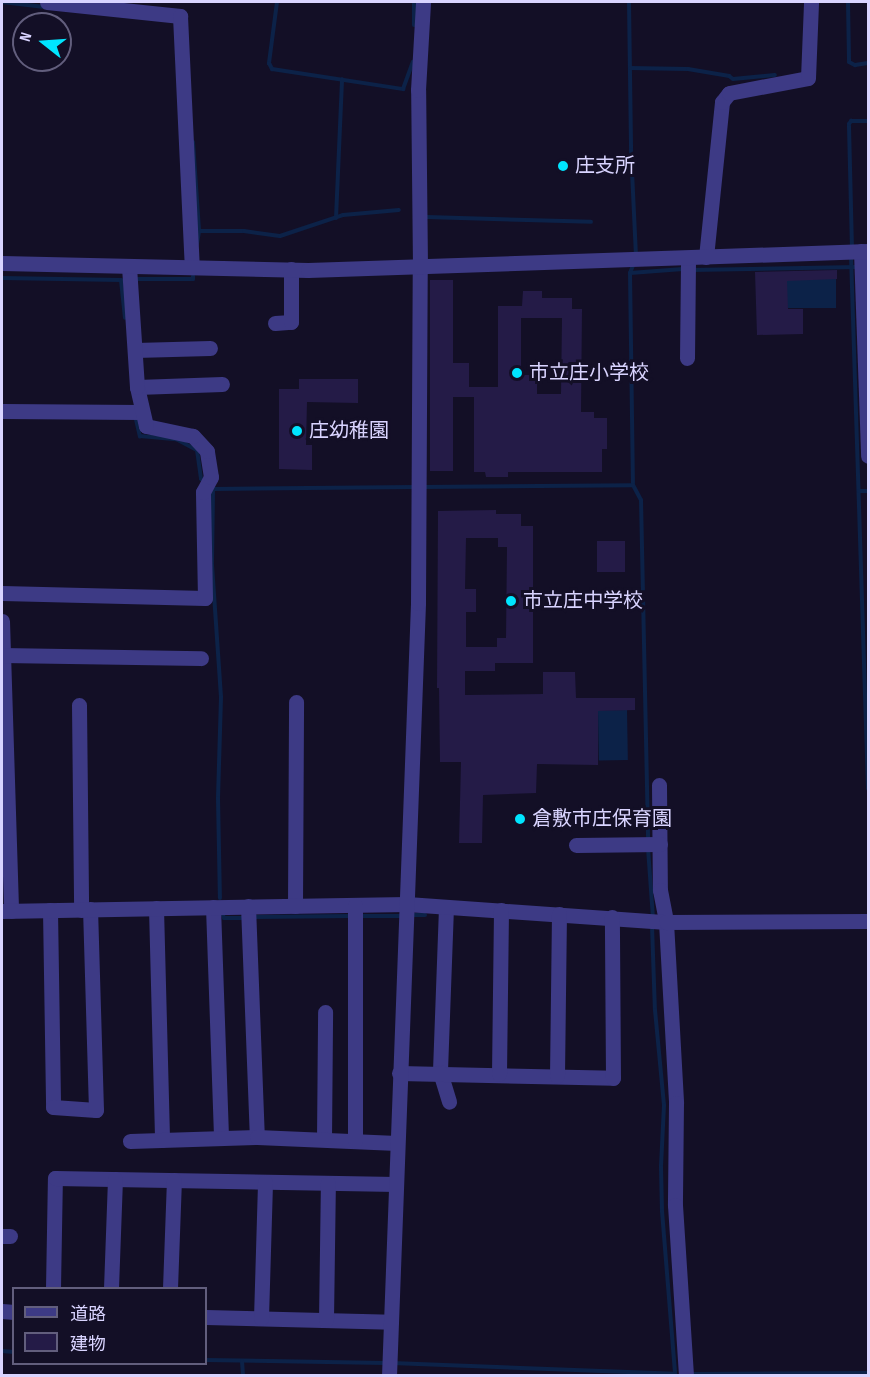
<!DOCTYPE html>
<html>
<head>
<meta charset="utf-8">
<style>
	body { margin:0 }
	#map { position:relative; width:870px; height:1377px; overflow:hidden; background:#130f26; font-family:"Sofia Sans Condensed","Noto Sans JP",sans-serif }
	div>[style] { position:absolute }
	.water>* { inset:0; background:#0c2248; transform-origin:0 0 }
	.stream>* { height:4px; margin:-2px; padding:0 2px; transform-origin:2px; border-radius:2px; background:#0c2248 }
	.building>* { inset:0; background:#241b47; transform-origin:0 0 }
	.minor>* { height:15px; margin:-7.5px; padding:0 7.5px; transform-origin:7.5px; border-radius:7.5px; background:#3d3a85 }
	.tertiary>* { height:15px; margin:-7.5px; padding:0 7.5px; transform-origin:7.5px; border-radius:7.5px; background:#3d3a85 }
	.dots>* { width:16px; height:16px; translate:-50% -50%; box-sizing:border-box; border:3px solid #130f26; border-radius:50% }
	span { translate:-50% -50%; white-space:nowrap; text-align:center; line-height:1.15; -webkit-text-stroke:6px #130f26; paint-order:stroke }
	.poi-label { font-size:20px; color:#d9d4ff }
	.left { translate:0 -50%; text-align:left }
	.frame { position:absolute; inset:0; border:3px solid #d9d4ff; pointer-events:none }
	.legend { position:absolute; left:12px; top:1287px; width:195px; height:78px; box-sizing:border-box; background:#130f26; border:2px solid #625e7d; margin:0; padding:8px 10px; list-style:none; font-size:18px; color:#d9d4ff }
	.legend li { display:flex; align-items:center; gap:12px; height:30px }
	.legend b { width:30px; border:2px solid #625e7d }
	.north { position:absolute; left:12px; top:12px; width:60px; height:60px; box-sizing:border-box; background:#130f26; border:2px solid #625e7d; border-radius:50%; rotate:287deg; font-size:16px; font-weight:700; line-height:24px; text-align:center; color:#d9d4ff }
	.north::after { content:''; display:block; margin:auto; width:21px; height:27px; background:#00e5ff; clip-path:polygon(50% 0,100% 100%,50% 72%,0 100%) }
</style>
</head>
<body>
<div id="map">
	<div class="water">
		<div style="left:836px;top:279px;width:29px;height:49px;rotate:90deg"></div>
		<div style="left:627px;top:710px;width:50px;height:29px;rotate:89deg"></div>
	</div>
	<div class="stream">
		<div style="left:2px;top:2px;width:43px;rotate:6.6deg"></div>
		<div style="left:277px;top:2px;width:62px;rotate:97.5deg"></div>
		<div style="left:269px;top:63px;width:7px;rotate:63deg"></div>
		<div style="left:272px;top:69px;width:133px;rotate:8.7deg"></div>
		<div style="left:403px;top:89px;width:29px;rotate:-70deg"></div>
		<div style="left:414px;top:2px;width:23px;rotate:90deg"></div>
		<div style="left:629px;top:2px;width:148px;rotate:89.2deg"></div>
		<div style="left:631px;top:150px;width:105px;rotate:87.3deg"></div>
		<div style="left:848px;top:2px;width:60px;rotate:89deg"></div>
		<div style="left:849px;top:62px;width:7px;rotate:27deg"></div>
		<div style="left:855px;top:65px;width:13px;rotate:-9deg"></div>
		<div style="left:630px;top:68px;width:58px;rotate:1deg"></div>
		<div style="left:688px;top:69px;width:42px;rotate:9.7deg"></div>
		<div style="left:729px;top:76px;width:5px;rotate:37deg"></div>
		<div style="left:733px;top:79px;width:42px;rotate:-5.4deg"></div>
		<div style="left:193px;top:142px;width:89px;rotate:86.1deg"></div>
		<div style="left:427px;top:217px;width:164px;rotate:1.7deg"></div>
		<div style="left:336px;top:218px;width:139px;rotate:-87.5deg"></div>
		<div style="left:197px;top:244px;width:13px;rotate:-81deg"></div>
		<div style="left:199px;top:231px;width:45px"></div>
		<div style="left:244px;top:231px;width:36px;rotate:8deg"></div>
		<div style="left:280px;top:236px;width:66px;rotate:-18.4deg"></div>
		<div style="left:343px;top:215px;width:56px;rotate:-5.1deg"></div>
		<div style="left:852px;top:249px;width:125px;rotate:-91.4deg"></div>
		<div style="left:849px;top:124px;width:4px;rotate:-56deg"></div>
		<div style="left:851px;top:121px;width:17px"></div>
		<div style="left:851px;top:256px;width:533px;rotate:88.17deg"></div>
		<div style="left:634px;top:263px;width:11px;rotate:112deg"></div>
		<div style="left:630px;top:273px;width:212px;rotate:89.2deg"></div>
		<div style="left:633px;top:485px;width:17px;rotate:62deg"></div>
		<div style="left:641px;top:500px;width:341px;rotate:88.8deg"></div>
		<div style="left:691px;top:270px;width:166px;rotate:-1deg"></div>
		<div style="left:630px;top:273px;width:53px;rotate:-4.3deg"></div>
		<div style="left:2px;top:278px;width:119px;rotate:1deg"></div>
		<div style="left:134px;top:279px;width:59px"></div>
		<div style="left:193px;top:279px;width:3px;rotate:-90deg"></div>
		<div style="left:121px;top:280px;width:38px;rotate:84deg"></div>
		<div style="left:135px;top:415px;width:22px;rotate:77deg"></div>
		<div style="left:140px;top:436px;width:36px;rotate:5deg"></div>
		<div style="left:176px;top:439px;width:24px;rotate:28deg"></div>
		<div style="left:197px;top:450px;width:29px;rotate:82deg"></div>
		<div style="left:201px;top:479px;width:5px;rotate:37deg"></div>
		<div style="left:211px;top:487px;width:3px;rotate:45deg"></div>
		<div style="left:213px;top:489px;width:202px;rotate:-0.6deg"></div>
		<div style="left:423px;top:487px;width:210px;rotate:-0.5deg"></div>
		<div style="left:213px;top:489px;width:76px;rotate:90.8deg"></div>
		<div style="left:212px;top:565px;width:132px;rotate:86.1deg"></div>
		<div style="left:221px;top:697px;width:101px;rotate:91.7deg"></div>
		<div style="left:218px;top:798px;width:100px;rotate:88.9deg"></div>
		<div style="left:859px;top:491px;width:9px"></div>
		<div style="left:648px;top:848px;width:70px;rotate:85.9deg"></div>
		<div style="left:223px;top:915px;width:3px;rotate:72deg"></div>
		<div style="left:224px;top:918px;width:20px"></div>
		<div style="left:410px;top:915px;width:15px"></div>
		<div style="left:359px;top:916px;width:44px"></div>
		<div style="left:251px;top:917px;width:101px;rotate:-0.6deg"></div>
		<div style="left:652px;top:926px;width:84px;rotate:88deg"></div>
		<div style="left:655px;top:1010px;width:95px;rotate:84.6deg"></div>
		<div style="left:664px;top:1105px;width:62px;rotate:92.8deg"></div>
		<div style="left:661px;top:1167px;width:44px;rotate:88.7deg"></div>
		<div style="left:662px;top:1211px;width:164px;rotate:85.4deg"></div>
		<div style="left:2px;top:1351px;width:12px;rotate:5deg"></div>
		<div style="left:206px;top:1360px;width:179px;rotate:1deg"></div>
		<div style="left:242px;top:1361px;width:15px;rotate:86deg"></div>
		<div style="left:392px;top:1363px;width:283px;rotate:2.2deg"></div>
		<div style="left:689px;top:1374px;width:179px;rotate:-0.3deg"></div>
	</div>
	<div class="building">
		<div style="clip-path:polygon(837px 270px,837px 279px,787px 281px,788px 309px,803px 309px,803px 334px,757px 335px,755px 272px)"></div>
		<div style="clip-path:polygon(evenodd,430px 280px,453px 280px,453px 363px,469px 363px,469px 387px,498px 387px,498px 306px,522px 306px,523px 291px,542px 291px,542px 298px,572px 298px,572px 309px,582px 309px,581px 412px,594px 412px,594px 418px,607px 418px,607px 449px,602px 449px,602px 472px,508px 472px,508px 477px,486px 477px,485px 472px,474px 472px,474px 397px,453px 397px,453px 471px,430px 471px,430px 280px,521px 318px,562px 318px,561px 394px,537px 394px,537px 375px,521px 375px,521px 318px)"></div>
		<div style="clip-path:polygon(299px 379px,358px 379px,358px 403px,307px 402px,306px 445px,312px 445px,312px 470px,279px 469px,279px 389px,299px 389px)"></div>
		<div style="clip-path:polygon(evenodd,496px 510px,496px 514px,521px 514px,521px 526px,533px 526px,533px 663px,495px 663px,495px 671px,465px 671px,465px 695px,543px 694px,543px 672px,575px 672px,576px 698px,635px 698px,635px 710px,598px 711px,598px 765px,537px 764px,536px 793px,483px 795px,482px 843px,459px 843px,461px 762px,440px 762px,439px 688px,437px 688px,438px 511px,496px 510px,466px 538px,498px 538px,498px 547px,507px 547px,506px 638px,497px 638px,497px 647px,466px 647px,466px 612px,476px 612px,476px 589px,465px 589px,466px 538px)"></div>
		<div style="left:597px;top:541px;width:28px;height:31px"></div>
	</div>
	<div class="minor">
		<div style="left:47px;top:2px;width:134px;rotate:6deg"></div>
		<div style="left:180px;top:16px;width:251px;rotate:87.3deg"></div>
		<div style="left:861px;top:251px;width:205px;rotate:88deg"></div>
		<div style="left:706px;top:257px;width:156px;rotate:-84.1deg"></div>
		<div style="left:722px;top:102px;width:11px;rotate:-52deg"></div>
		<div style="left:729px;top:93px;width:80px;rotate:-10.8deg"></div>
		<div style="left:808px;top:78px;width:76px;rotate:-87.7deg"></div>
		<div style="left:275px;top:323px;width:16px;rotate:-4deg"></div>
		<div style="left:291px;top:322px;width:53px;rotate:-90deg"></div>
		<div style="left:135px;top:350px;width:75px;rotate:-1.5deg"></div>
		<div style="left:687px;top:358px;width:100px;rotate:-89.4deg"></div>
		<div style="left:137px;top:387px;width:85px;rotate:-2deg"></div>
		<div style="left:2px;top:411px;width:139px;rotate:0.4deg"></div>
		<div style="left:2px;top:593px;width:203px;rotate:1.4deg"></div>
		<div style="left:205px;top:598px;width:106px;rotate:-91.1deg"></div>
		<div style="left:203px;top:492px;width:17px;rotate:-62deg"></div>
		<div style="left:211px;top:477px;width:26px;rotate:-99deg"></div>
		<div style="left:207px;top:451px;width:21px;rotate:-133deg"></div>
		<div style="left:193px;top:436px;width:48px;rotate:-168deg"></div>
		<div style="left:146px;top:426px;width:40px;rotate:-103deg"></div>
		<div style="left:137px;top:387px;width:121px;rotate:-93.8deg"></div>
		<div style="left:2px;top:621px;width:290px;rotate:88.2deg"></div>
		<div style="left:2px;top:655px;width:199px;rotate:0.9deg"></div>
		<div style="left:79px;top:705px;width:205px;rotate:89.4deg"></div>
		<div style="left:659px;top:785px;width:105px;rotate:89.5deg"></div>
		<div style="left:660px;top:890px;width:33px;rotate:79deg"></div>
		<div style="left:666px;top:922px;width:181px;rotate:86.8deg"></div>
		<div style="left:676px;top:1103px;width:102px;rotate:90.6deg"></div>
		<div style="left:675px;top:1205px;width:171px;rotate:86.3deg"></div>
		<div style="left:576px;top:845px;width:84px;rotate:-0.7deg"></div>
		<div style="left:248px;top:906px;width:231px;rotate:87.8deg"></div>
		<div style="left:295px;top:906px;width:204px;rotate:-89.7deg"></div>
		<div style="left:213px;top:907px;width:231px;rotate:88deg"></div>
		<div style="left:446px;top:907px;width:165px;rotate:92.1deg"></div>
		<div style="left:440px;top:1072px;width:31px;rotate:73deg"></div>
		<div style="left:156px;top:908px;width:232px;rotate:88.5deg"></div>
		<div style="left:50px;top:910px;width:197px;rotate:89.1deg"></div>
		<div style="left:53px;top:1107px;width:43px;rotate:4deg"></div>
		<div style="left:96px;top:1110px;width:201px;rotate:-91.7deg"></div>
		<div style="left:2px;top:911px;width:405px;rotate:-1deg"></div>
		<div style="left:407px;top:904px;width:260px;rotate:4deg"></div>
		<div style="left:666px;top:922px;width:202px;rotate:-0.3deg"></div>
		<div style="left:399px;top:1073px;width:214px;rotate:1.3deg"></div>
		<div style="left:613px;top:1078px;width:161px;rotate:-90.4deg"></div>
		<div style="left:499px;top:1074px;width:164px;rotate:-89.3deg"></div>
		<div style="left:557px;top:1076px;width:162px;rotate:-89.3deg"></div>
		<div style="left:324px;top:1139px;width:127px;rotate:-89.5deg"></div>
		<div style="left:130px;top:1141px;width:127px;rotate:-1.8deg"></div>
		<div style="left:257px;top:1137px;width:140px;rotate:2.5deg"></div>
		<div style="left:355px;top:1141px;width:236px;rotate:-90deg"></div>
		<div style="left:2px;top:1236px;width:8px"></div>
		<div style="left:53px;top:1288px;width:110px;rotate:-89deg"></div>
		<div style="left:55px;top:1178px;width:341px;rotate:1deg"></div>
		<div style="left:111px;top:1288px;width:109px;rotate:-87.9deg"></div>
		<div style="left:170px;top:1288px;width:108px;rotate:-87.9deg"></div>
		<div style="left:2px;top:1311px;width:12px;rotate:5deg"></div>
		<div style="left:206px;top:1317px;width:185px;rotate:1.5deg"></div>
		<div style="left:261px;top:1318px;width:136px;rotate:-88.3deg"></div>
		<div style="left:326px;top:1320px;width:137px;rotate:-89.2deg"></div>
		<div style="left:389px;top:1376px;width:774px;rotate:-87.85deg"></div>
		<div style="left:418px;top:603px;width:336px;rotate:-89.7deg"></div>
		<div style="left:420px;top:267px;width:177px;rotate:-90.6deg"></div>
		<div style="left:418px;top:90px;width:88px;rotate:-86.7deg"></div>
	</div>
	<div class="tertiary">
		<div style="left:2px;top:263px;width:306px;rotate:1.3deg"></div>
		<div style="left:308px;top:270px;width:560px;rotate:-1.94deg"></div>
	</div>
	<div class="dots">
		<div style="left:563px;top:166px;background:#00e5ff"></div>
		<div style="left:517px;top:373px;background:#00e5ff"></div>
		<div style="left:297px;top:431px;background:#00e5ff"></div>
		<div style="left:511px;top:601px;background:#00e5ff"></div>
		<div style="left:520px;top:819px;background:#00e5ff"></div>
	</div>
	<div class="poi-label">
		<span class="left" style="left:575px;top:166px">庄支所</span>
		<span class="left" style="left:529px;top:373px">市立庄小学校</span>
		<span class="left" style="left:309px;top:431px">庄幼稚園</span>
		<span class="left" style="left:523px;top:601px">市立庄中学校</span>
		<span class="left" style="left:532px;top:819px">倉敷市庄保育園</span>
	</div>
	<div class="frame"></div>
	<ul class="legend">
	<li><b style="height:8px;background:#3d3a85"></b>道路</li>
	<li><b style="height:16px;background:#241b47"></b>建物</li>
	</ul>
	<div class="north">N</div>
</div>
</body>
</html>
